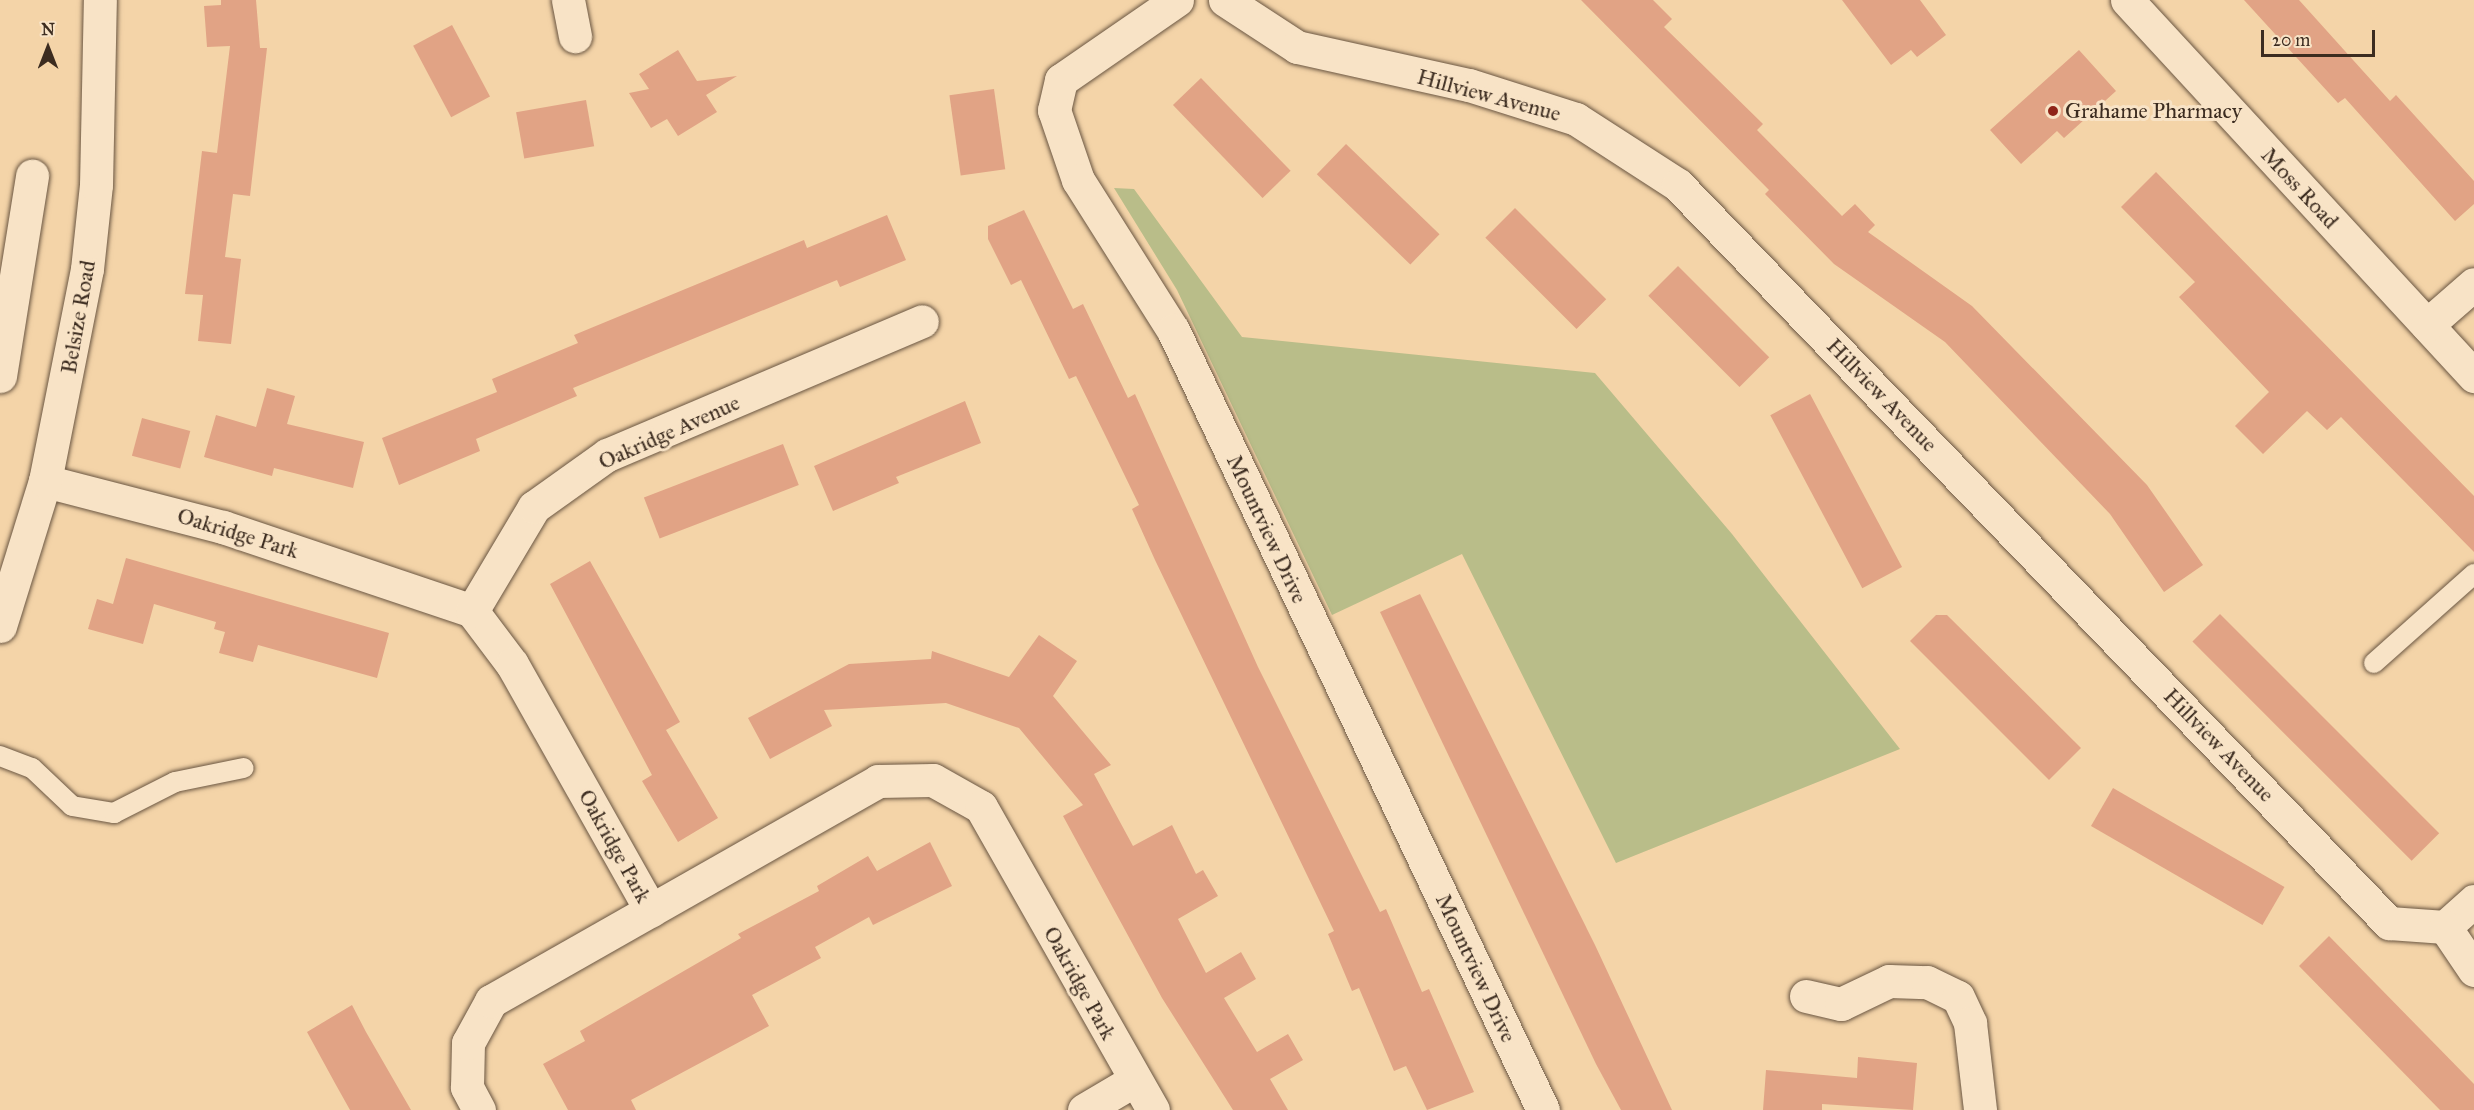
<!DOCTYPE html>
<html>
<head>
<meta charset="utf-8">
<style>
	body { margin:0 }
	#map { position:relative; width:2474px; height:1110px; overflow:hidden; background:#f4d4a8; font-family:"IM FELL Great Primer",serif }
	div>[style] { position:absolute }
	.green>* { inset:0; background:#b9bd89 }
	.building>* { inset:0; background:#e1a385; transform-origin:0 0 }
	.roads { filter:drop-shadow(0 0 2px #6a5642) drop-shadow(0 0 2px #6a5642) }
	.lane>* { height:20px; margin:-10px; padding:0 10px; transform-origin:10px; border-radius:10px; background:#f8e3c6 }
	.street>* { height:33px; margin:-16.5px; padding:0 16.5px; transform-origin:16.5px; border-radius:16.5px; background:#f8e3c6 }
	.secondary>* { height:33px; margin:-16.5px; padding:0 16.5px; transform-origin:16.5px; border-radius:16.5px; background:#f8e3c6 }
	.dots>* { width:16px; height:16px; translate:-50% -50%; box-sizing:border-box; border:3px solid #f8e3c6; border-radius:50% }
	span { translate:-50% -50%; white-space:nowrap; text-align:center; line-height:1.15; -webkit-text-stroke:6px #f8e3c6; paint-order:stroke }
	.street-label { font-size:22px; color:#3c2c20 }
	.poi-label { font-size:22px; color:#3c2c20 }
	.left { translate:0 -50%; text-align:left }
	.north { position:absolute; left:18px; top:18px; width:60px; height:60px; -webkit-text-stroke:4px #f8e3c6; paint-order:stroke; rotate:0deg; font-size:16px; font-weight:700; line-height:24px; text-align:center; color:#3c2c20 }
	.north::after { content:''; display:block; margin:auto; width:21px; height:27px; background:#3c2c20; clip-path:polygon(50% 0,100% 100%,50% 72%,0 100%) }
	.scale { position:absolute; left:2261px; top:30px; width:114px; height:27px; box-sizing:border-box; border:3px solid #3c2c20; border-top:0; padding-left:8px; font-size:18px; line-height:21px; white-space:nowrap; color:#3c2c20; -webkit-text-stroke:4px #f8e3c6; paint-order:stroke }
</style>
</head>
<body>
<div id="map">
	<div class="green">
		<div style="clip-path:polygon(1114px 188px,1134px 189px,1242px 337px,1595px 373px,1732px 534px,1900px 749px,1616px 863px,1462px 554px,1332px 615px,1177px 290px)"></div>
	</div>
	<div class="building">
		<div style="clip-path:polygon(221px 0,256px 0,260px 48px,267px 48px,250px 196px,233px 194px,225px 257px,241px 259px,231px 344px,198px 341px,203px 295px,185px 294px,202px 151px,217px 153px,230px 46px,207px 47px,204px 6px,221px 5px)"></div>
		<div style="clip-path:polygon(1581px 0,1653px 0,1672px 19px,1664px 27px,1763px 124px,1757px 130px,1842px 216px,1855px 204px,1875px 225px,1868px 232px,1972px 306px,2147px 485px,2203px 565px,2164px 592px,2110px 514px,1945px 342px,1834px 264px,1765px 194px,1769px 190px)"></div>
		<div style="clip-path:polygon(1842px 0,1920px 0,1946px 35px,1917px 57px,1911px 50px,1891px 65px)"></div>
		<div style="clip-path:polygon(2244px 0,2299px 0,2390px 101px,2396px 95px,2474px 181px,2474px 204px,2455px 221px,2345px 98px,2338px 103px)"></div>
		<div style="left:452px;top:25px;width:81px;height:44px;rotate:62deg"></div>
		<div style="clip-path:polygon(678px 50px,697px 81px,737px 76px,706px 95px,717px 112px,678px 136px,667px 119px,651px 128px,629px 93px,649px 89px,639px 74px)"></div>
		<div style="clip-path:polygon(2079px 50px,2116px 91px,2064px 138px,2057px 131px,2021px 164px,1990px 130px)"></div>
		<div style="left:1201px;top:78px;width:129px;height:39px;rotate:46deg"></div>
		<div style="left:994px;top:89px;width:81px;height:45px;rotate:82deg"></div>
		<div style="left:586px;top:100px;width:47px;height:71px;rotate:80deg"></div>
		<div style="left:1346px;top:144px;width:130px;height:42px;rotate:44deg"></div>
		<div style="clip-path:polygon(2156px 172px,2474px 496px,2474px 552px,2341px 417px,2327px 430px,2307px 411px,2263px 454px,2235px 426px,2269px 392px,2179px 297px,2195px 282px,2121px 207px)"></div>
		<div style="left:1515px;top:208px;width:129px;height:42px;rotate:45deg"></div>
		<div style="clip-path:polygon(1024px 210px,1073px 309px,1083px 304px,1128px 398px,1135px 394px,1258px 667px,1380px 912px,1386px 909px,1422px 992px,1429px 989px,1474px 1092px,1427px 1110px,1406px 1066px,1394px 1071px,1359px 988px,1352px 991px,1328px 934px,1334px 931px,1155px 560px,1132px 509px,1139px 505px,1108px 441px,1076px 376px,1069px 379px,1021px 280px,1011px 285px,988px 239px,988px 226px)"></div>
		<div style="clip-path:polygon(887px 215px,906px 260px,840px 287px,837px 280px,573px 388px,577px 396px,476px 439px,480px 451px,399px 485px,382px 438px,497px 392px,492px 379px,578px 343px,574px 335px,804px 240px,807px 248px)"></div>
		<div style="left:1678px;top:266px;width:129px;height:42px;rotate:45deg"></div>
		<div style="clip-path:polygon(267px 388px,295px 396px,287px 424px,364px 442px,353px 488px,274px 468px,272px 476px,204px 457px,216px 415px,256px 427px)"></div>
		<div style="left:1810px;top:394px;width:196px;height:45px;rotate:62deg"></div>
		<div style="clip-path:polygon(965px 401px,981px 443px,896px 477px,899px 483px,833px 511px,814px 466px)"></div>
		<div style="left:142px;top:418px;width:50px;height:39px;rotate:15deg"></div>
		<div style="left:783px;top:444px;width:44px;height:149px;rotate:69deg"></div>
		<div style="clip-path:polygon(126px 558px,389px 633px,377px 678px,258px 645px,253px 662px,219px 653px,225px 632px,214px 629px,216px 622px,154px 604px,143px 644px,88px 629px,97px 599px,113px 604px)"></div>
		<div style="clip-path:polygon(590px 561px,680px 722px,666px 730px,718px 818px,678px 842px,642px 781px,652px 775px,550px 584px)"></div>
		<div style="clip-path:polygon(1420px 594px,1595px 945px,1672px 1110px,1621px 1110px,1596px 1064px,1380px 612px)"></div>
		<div style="left:2220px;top:614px;width:310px;height:39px;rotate:45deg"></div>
		<div style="clip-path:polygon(1936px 615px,1947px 615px,2081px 748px,2049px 780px,1910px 641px)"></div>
		<div style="clip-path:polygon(1039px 635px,1077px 661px,1053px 696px,1111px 765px,1094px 774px,1133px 846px,1172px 825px,1196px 874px,1203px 870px,1218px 896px,1178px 919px,1206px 973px,1241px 952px,1256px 979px,1224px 998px,1257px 1052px,1288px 1034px,1303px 1060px,1270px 1079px,1288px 1110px,1233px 1110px,1162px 998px,1063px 816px,1083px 805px,1019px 728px,946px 703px,824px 710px,832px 726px,770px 759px,748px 718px,849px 664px,931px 659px,932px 651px,1009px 677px)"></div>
		<div style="left:2113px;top:788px;width:198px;height:44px;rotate:30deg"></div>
		<div style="clip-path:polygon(930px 842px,952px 886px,873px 925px,869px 917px,815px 947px,821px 958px,752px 995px,769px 1026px,631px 1100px,636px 1110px,568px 1110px,543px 1064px,585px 1041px,580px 1031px,741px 938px,738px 934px,819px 891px,817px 886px,868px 856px,877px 871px)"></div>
		<div style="clip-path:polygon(2329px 936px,2474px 1084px,2474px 1110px,2440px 1110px,2299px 966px)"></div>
		<div style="clip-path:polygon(352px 1005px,366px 1032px,411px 1110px,350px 1110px,336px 1085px,307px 1032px)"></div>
		<div style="clip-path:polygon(1858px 1057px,1917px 1063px,1913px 1110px,1822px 1104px,1822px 1110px,1763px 1110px,1766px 1070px,1857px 1078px)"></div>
	</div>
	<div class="roads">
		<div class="lane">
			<div style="left:2374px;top:663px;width:134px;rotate:-41.7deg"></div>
			<div style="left:0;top:756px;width:34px;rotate:21deg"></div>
			<div style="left:32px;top:768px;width:55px;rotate:43.5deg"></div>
			<div style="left:72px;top:806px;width:43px;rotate:9.5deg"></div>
			<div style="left:114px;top:813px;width:68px;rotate:-26.9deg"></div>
			<div style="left:175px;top:782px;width:70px;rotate:-11.5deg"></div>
		</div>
		<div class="street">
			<div style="left:568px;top:0;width:37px;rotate:79deg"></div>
			<div style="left:1177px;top:0;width:141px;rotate:145.4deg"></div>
			<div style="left:1061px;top:80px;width:31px;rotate:103deg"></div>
			<div style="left:1054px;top:110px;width:74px;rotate:71.1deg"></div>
			<div style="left:1078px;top:180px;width:178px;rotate:57.7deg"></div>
			<div style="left:1173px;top:330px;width:863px;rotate:64.62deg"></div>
			<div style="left:1225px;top:0;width:86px;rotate:33.1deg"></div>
			<div style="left:1297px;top:47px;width:176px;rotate:12.5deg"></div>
			<div style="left:1469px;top:85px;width:112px;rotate:17.6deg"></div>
			<div style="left:1576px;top:119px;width:121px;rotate:32.9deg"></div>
			<div style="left:1678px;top:185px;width:1025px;rotate:46.07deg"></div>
			<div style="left:2389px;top:923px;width:56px;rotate:4.1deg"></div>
			<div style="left:2445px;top:927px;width:39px;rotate:-42deg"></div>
			<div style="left:2127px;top:0;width:512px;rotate:47.3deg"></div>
			<div style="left:2427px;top:325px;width:62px;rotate:-41.1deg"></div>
			<div style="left:0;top:376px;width:203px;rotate:-80.9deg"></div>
			<div style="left:45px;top:481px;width:184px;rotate:14.5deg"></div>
			<div style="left:223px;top:527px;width:263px;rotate:18.6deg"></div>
			<div style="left:472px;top:611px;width:66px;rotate:53deg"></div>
			<div style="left:512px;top:664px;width:283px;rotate:60.6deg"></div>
			<div style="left:472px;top:611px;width:121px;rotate:-59.2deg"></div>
			<div style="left:534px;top:507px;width:90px;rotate:-35.5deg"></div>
			<div style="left:607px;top:455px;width:342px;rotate:-23deg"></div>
			<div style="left:2445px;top:927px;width:52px;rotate:56deg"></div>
			<div style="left:1806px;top:996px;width:36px;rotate:13deg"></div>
			<div style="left:1841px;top:1004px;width:53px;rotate:-25.6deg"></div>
			<div style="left:1889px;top:981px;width:38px;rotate:2deg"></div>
			<div style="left:1927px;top:982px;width:34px;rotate:26deg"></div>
			<div style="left:1958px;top:997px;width:29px;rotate:65deg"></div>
			<div style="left:1970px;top:1023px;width:88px;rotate:83.4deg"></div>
			<div style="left:479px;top:1110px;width:26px;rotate:-118deg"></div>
			<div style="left:467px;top:1087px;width:44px;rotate:-88.7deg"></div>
			<div style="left:468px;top:1043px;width:48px;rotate:-61.3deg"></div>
			<div style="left:491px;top:1001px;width:445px;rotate:-29.6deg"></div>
			<div style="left:878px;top:781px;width:55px;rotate:-1deg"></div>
			<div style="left:933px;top:780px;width:55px;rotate:29.4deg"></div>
			<div style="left:981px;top:807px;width:348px;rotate:60.4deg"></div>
			<div style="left:1084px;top:1110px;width:59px;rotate:-30.5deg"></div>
		</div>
		<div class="secondary">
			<div style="left:0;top:626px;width:152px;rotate:-72.8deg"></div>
			<div style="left:45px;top:481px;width:216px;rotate:-78.8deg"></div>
			<div style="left:87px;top:269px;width:84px;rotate:-83.9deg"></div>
			<div style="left:96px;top:185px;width:185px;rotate:-88.8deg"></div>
		</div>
	</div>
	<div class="dots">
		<div style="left:2053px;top:111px;background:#8f2418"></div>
	</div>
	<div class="street-label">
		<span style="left:1489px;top:95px;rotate:15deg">Hillview Avenue</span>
		<span style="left:2300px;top:188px;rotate:47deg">Moss Road</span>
		<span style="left:78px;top:317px;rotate:-80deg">Belsize Road</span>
		<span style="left:1882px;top:395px;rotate:46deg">Hillview Avenue</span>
		<span style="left:669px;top:432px;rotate:-24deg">Oakridge Avenue</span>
		<span style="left:1267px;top:529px;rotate:65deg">Mountview Drive</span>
		<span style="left:238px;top:533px;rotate:17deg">Oakridge Park</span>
		<span style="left:2219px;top:745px;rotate:46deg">Hillview Avenue</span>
		<span style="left:615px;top:846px;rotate:61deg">Oakridge Park</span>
		<span style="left:1476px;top:968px;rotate:65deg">Mountview Drive</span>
		<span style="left:1080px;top:983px;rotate:61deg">Oakridge Park</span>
	</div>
	<div class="poi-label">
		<span class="left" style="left:2065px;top:111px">Grahame Pharmacy</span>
	</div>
	<div class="north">N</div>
	<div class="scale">20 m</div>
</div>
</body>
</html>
